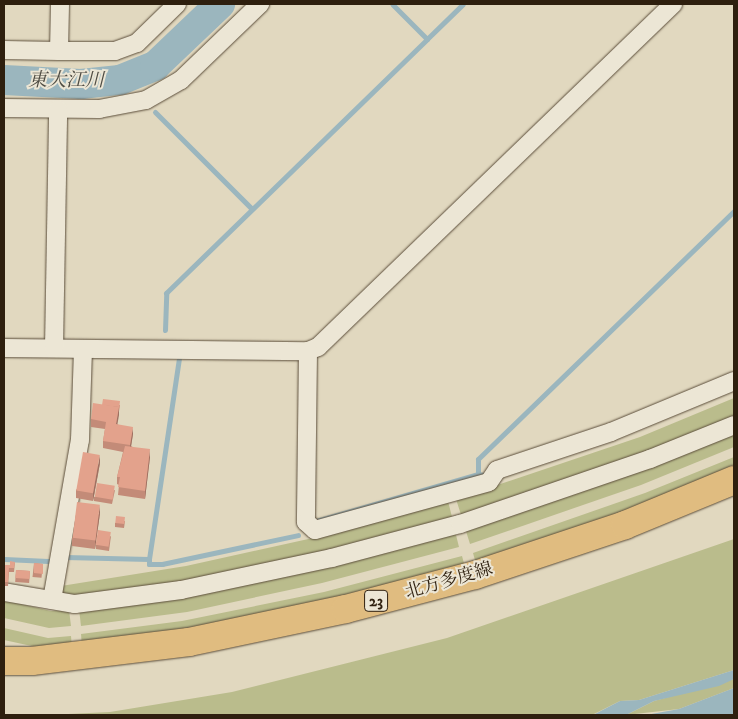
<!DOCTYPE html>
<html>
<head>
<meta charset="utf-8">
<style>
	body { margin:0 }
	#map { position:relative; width:738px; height:719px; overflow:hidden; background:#e1d8bf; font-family:"IM FELL DW Pica","Noto Serif JP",serif }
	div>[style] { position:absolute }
	.green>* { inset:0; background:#babc8c }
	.water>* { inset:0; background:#9bb6be }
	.stream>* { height:5px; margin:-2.5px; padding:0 2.5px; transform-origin:2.5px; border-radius:2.5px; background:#9bb6be }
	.river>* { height:30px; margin:-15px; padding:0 15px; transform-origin:15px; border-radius:15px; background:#9bb6be }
	.roads { filter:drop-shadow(0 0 1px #5b4d3a) drop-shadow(0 0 1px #5b4d3a) }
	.minor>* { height:18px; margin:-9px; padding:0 9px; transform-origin:9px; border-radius:9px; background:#ece6d5 }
	.primary>* { height:28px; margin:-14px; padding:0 14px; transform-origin:14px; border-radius:14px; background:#e0bc80 }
	.wall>* { inset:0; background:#c38b78; transform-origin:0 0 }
	.shaded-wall>* { inset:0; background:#9f7162 }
	.building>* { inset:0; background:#e3a28c; transform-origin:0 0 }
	span { translate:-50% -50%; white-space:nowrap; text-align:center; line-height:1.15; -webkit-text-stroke:4px #ece6d5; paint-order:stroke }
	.shield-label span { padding:1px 4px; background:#ece6d5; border:1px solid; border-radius:4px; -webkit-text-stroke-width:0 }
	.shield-label { font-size:16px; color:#2e1f0e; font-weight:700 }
	.street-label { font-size:18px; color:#2e1f0e }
	.water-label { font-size:19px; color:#4f4c43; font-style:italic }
	.frame { position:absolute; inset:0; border:5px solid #2e1f0e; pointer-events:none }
</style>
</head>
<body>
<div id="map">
	<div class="green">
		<div style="clip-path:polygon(734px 398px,734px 419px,462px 518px,456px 499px,640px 437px)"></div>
		<div style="clip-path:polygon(734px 430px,734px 447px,641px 485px,470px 544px,465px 528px)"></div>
		<div style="clip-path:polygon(734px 457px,734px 469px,652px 503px,476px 564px,473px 553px,645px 493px)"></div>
		<div style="clip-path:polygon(448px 501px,453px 521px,180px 585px,82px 599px,63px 594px,61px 586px,186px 566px,331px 534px)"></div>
		<div style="clip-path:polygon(455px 531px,459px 547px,322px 583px,187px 612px,81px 626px,79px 609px)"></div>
		<div style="clip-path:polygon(734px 539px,734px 670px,639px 700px,620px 701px,592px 715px,47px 715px,110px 712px,232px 692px,447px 638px)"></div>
		<div style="clip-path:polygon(462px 556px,465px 567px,187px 633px,82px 647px,81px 634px,182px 621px,324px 592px)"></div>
		<div style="clip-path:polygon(4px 600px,51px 611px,69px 610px,71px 626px,49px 628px,4px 618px)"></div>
		<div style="clip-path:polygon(4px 628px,48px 638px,71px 636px,72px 648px,50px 650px,4px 640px)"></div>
		<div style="clip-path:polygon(734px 679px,734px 688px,679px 709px,626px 715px,654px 701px)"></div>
	</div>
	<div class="water">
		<div style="clip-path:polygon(734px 670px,734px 679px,719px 686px,654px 701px,626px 715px,593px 715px,620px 701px,639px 700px)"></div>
		<div style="clip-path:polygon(734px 688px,734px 715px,646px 715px,679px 709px)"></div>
	</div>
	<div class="stream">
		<div style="left:427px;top:39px;width:50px;rotate:-44.2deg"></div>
		<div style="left:155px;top:112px;width:137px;rotate:45deg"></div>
		<div style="left:165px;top:330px;width:37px;rotate:-88deg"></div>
		<div style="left:166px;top:293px;width:364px;rotate:-44.2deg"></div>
		<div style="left:427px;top:39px;width:49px;rotate:-135deg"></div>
		<div style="left:478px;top:474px;width:15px;rotate:-90deg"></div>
		<div style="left:478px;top:459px;width:356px;rotate:-44.1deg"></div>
		<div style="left:316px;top:521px;width:169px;rotate:-16.2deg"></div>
		<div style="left:478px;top:474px;width:6px;rotate:9deg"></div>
		<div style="left:65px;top:557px;width:84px;rotate:1.4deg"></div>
		<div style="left:149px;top:559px;width:5px;rotate:90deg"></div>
		<div style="left:149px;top:564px;width:13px"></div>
		<div style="left:162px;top:564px;width:139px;rotate:-12deg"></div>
		<div style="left:4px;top:559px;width:44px;rotate:2.6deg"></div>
		<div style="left:149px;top:559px;width:202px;rotate:-81.5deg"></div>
	</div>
	<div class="river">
		<div style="left:4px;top:80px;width:77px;rotate:3deg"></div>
		<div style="left:81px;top:84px;width:39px;rotate:-6deg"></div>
		<div style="left:120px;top:80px;width:38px;rotate:-22deg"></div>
		<div style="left:155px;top:66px;width:90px;rotate:-43.6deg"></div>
	</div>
	<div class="roads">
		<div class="minor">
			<div style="left:60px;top:4px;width:47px;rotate:91.2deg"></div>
			<div style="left:59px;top:51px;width:56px"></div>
			<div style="left:115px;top:51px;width:23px;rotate:-20deg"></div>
			<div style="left:137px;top:43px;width:56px;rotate:-44.3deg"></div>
			<div style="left:4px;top:50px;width:55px;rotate:1deg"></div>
			<div style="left:4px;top:108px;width:95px;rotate:0.6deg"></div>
			<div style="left:99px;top:109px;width:48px;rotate:-10.8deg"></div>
			<div style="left:146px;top:100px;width:40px;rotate:-29.7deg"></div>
			<div style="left:181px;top:80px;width:110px;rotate:-43.9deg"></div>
			<div style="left:4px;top:348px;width:304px;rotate:0.6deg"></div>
			<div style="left:308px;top:351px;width:11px;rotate:-22deg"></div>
			<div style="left:318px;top:347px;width:494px;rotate:-44deg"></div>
			<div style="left:54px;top:348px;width:239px;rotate:-89deg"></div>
			<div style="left:308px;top:351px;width:171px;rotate:90.7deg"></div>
			<div style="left:306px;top:522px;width:12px;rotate:42deg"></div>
			<div style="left:315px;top:530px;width:180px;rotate:-15.4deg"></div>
			<div style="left:489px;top:482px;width:14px;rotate:-56deg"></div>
			<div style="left:497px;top:470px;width:120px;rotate:-18.4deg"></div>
			<div style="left:611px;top:432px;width:133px;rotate:-22.5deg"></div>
			<div style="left:4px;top:592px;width:72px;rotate:9.6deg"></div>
			<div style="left:75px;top:604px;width:107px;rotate:-7.5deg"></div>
			<div style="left:181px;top:590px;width:154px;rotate:-12deg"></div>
			<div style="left:332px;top:558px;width:132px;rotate:-14.9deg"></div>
			<div style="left:460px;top:524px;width:201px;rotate:-18.9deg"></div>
			<div style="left:650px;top:459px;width:91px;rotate:-22deg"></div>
			<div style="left:52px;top:600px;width:162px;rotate:-80.1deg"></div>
			<div style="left:80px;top:440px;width:91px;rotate:-88.1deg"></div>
		</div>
		<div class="primary">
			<div style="left:4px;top:661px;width:28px"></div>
			<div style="left:32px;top:661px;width:158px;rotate:-6.9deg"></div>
			<div style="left:189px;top:642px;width:160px;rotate:-11.9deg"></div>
			<div style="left:346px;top:609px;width:133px;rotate:-14.8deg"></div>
			<div style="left:475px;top:575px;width:158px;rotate:-18.4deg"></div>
			<div style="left:625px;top:525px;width:118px;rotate:-22.4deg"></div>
		</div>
	</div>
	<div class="wall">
		<div style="clip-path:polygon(102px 405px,120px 405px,117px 424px,133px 434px,131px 446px,150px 457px,145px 499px,118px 495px,119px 485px,117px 484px,117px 477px,123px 452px,103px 448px,103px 441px,105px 429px,91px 427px,91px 419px)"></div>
		<div style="clip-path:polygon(100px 463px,93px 501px,76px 498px,76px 490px)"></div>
		<div style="clip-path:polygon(115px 490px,112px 504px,94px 501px,94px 497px)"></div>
		<div style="clip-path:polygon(100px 513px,95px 549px,72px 546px,72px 538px)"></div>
		<div style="clip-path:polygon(125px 521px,124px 528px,115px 527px,115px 523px)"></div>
		<div style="clip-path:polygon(111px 536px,109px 551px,96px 549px,96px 545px)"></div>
		<div style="clip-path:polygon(15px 562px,14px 572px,9px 572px,8px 586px,4px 586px,4px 565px,10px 565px)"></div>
		<div style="left:34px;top:563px;width:9px;height:14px;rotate:6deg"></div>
		<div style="left:16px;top:570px;width:14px;height:12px;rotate:4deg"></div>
	</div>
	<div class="shaded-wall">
		<div style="clip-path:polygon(119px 407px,119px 415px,116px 432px,116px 424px)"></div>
		<div style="clip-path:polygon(133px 427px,133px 434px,130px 453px,130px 445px)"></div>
		<div style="clip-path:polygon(150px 449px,150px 457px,145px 499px,145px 491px)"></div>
		<div style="clip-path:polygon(100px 455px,100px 463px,93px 501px,93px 493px)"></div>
		<div style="clip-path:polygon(100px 505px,100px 513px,95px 549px,95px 541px)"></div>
	</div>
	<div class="building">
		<div style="clip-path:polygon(103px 399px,120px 401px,119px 410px,119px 407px,102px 405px)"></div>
		<div style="clip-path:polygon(93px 403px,119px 407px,116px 424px,133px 427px,130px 445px,103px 441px,106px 422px,91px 419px)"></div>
		<div style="clip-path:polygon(125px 446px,150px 449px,145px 491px,118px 487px,120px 477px,117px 477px)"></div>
		<div style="left:83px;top:452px;width:17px;height:39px;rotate:10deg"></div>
		<div style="left:97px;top:483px;width:18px;height:14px;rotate:9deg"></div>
		<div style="left:77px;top:502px;width:23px;height:36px;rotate:7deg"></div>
		<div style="left:116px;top:516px;width:9px;height:7px;rotate:6deg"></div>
		<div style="left:98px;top:530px;width:13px;height:15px;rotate:9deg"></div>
		<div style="clip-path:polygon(10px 561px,15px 562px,14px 568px,9px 568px,8px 582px,4px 582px,4px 565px,10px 565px)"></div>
		<div style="clip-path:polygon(34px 563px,43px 564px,43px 574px,34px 573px)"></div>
		<div style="left:16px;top:570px;width:14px;height:8px;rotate:4deg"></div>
	</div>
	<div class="shield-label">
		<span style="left:376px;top:601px">23</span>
	</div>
	<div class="street-label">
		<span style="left:449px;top:581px;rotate:-16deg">北方多度線</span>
	</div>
	<div class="water-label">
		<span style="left:66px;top:81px">東大江川</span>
	</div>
	<div class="frame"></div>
</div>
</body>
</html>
